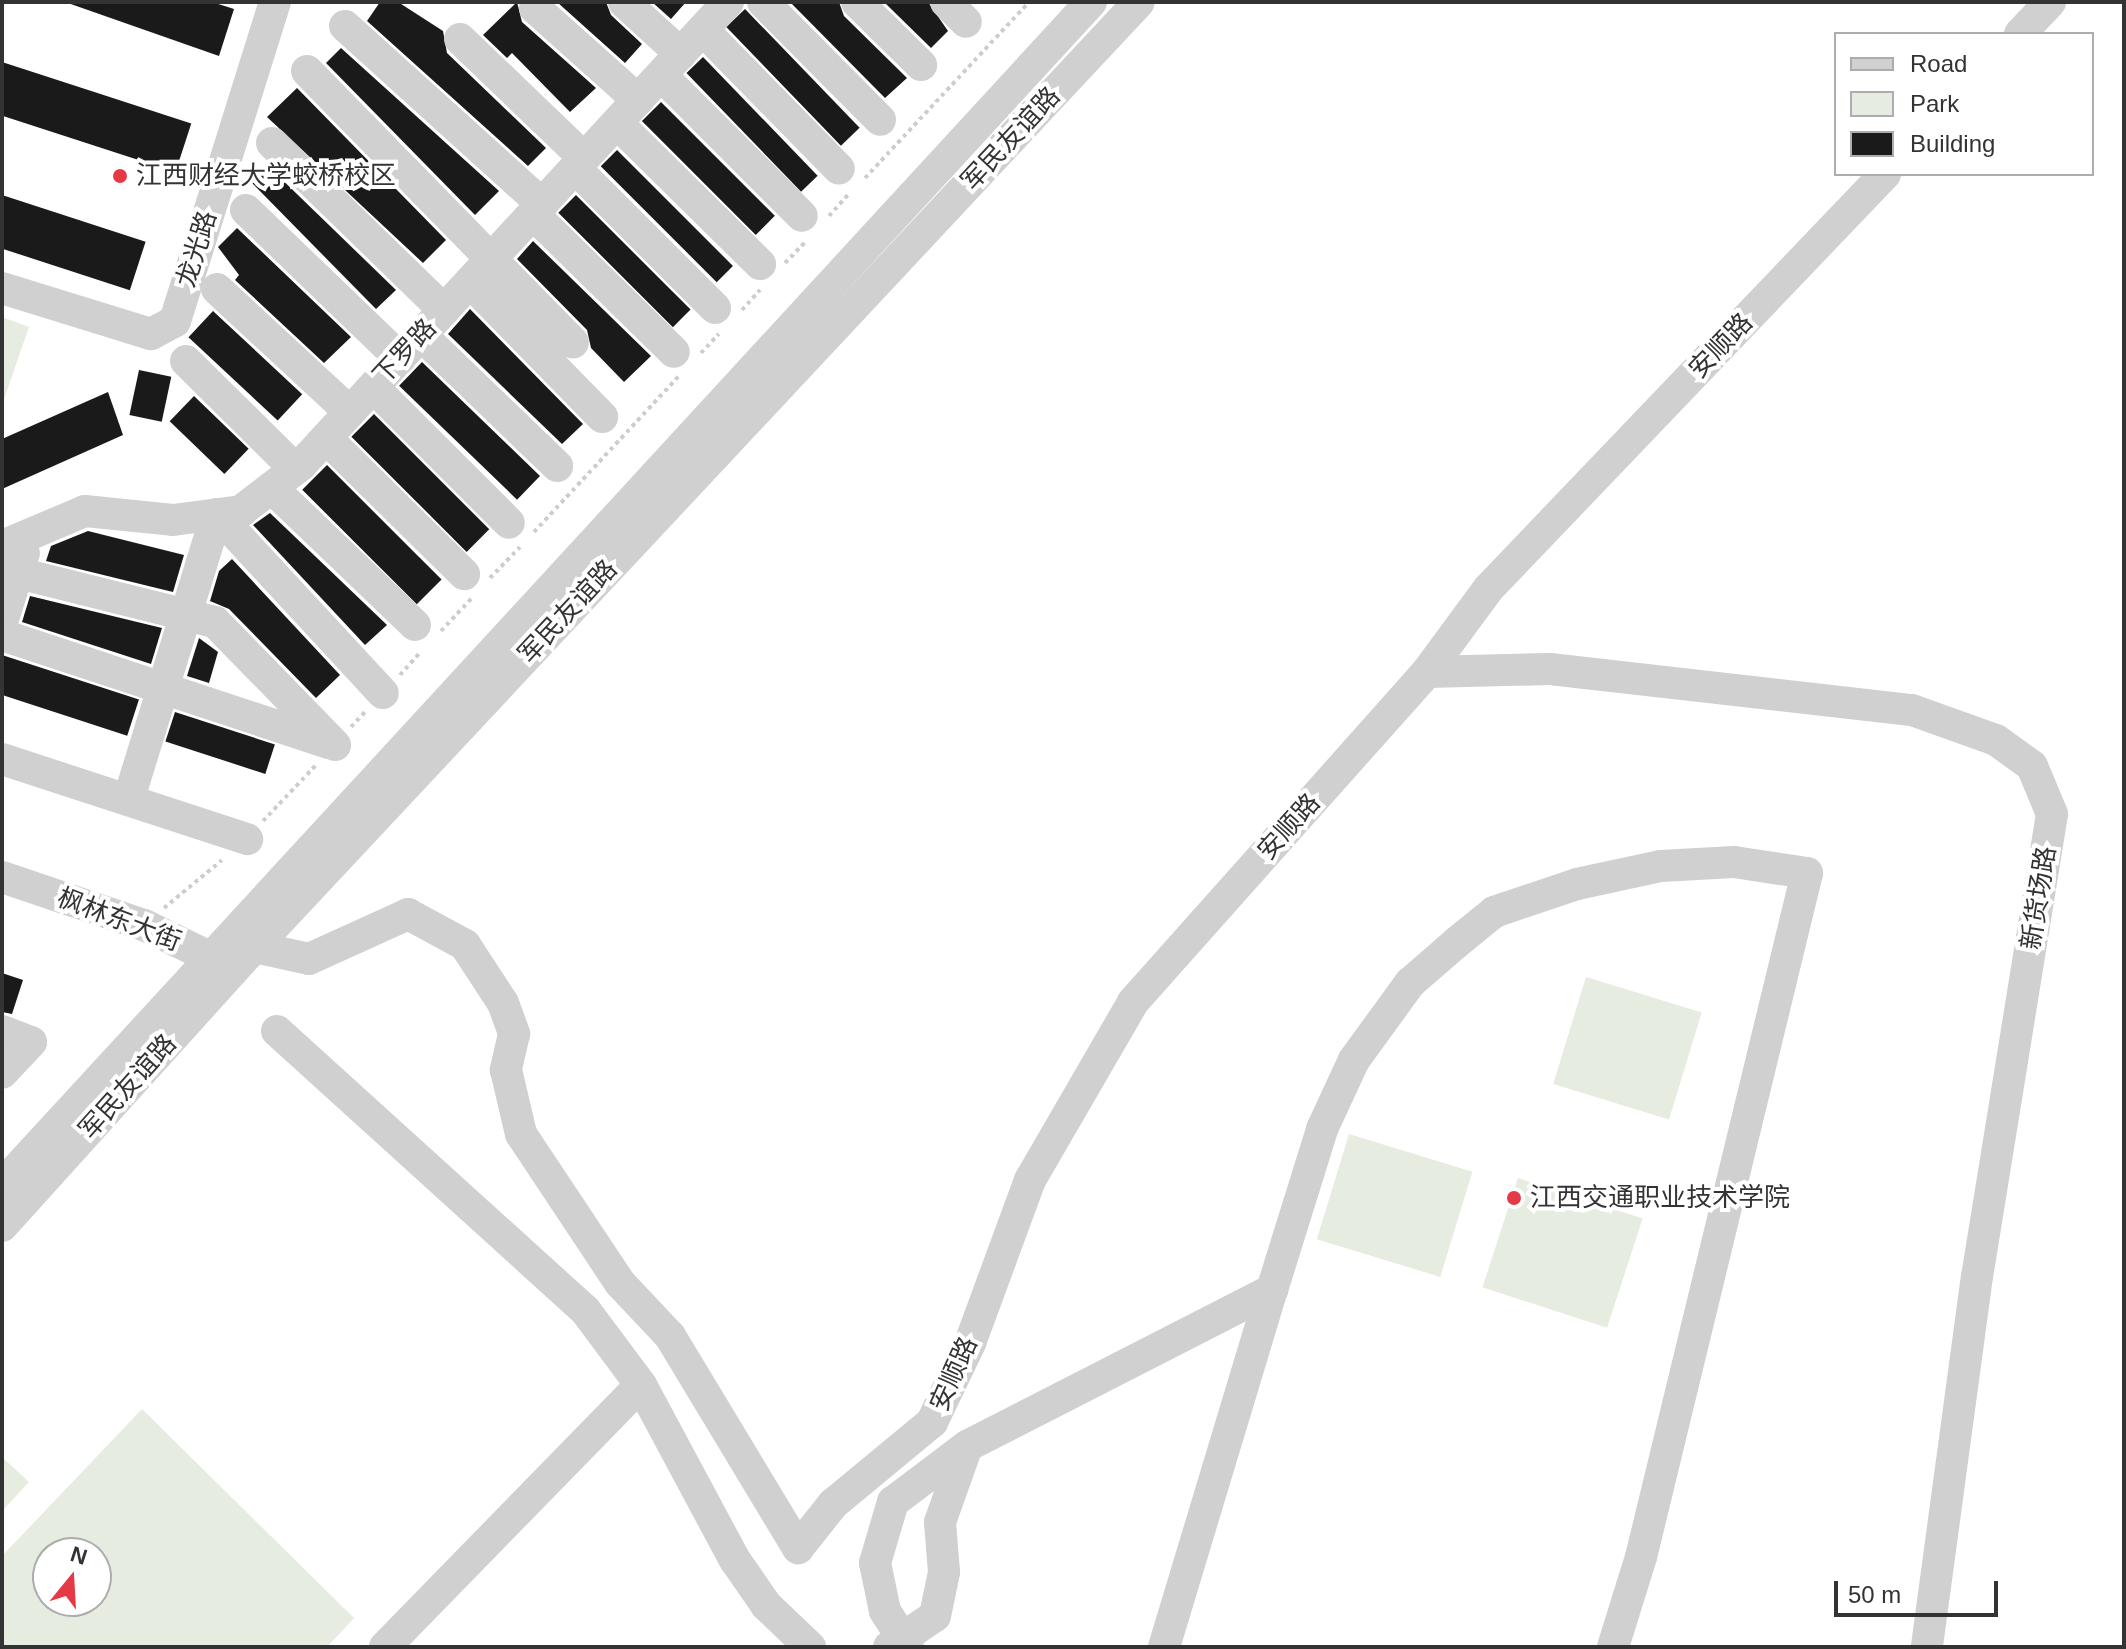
<!DOCTYPE html>
<html>
<head>
<meta charset="utf-8">
<style>
	body { margin:0 }
	#map { position:relative; width:2126px; height:1649px; overflow:hidden; background:#fff; font-family:Helvetica,"Noto Sans SC",sans-serif }
	div>[style] { position:absolute }
	.green>* { inset:0; background:#e6ecdf; transform-origin:0 0 }
	.building>* { inset:0; background:#1a1a1a; transform-origin:0 0 }
	.path>* { height:4px; margin-top:-2px; transform-origin:0; background:repeating-linear-gradient(90deg,#cdcdcd 0 4px,transparent 0 8px) }
	.minor>* { height:32px; margin:-16px; padding:0 16px; transform-origin:16px; border-radius:16px; background:#d0d0d0 }
	.dots>* { width:22px; height:22px; translate:-50% -50%; box-sizing:border-box; border:4px solid #fff; border-radius:50% }
	span { translate:-50% -50%; white-space:nowrap; text-align:center; line-height:1.15; -webkit-text-stroke:8px #fff; paint-order:stroke }
	.street-label { font-size:26px; color:#333 }
	.poi-label { font-size:26px; color:#333 }
	.left { translate:0 -50%; text-align:left }
	.frame { position:absolute; inset:0; border:4px solid #333; pointer-events:none }
	.legend { position:absolute; left:1834px; top:32px; width:260px; height:144px; box-sizing:border-box; background:#fff; border:2px solid #adadad; margin:0; padding:10px 14px; list-style:none; font-size:24px; color:#333 }
	.legend li { display:flex; align-items:center; gap:16px; height:40px }
	.legend b { width:40px; border:2px solid #adadad }
	.north { position:absolute; left:32px; top:1537px; width:80px; height:80px; box-sizing:border-box; background:#fff; border:2px solid #adadad; border-radius:50%; rotate:18deg; font-size:22px; font-weight:700; line-height:32px; text-align:center; color:#333 }
	.north::after { content:''; display:block; margin:auto; width:28px; height:36px; background:#e63946; clip-path:polygon(50% 0,100% 100%,50% 72%,0 100%) }
	.scale { position:absolute; left:1834px; top:1581px; width:164px; height:36px; box-sizing:border-box; border:4px solid #333; border-top:0; padding-left:10px; font-size:24px; line-height:28px; white-space:nowrap; color:#333; -webkit-text-stroke:6px #fff; paint-order:stroke }
</style>
</head>
<body>
<div id="map">
	<div class="green">
		<div style="clip-path:polygon(2px 317px,29px 327px,2px 405px)"></div>
		<div style="left:1586px;top:977px;width:121px;height:112px;rotate:17deg"></div>
		<div style="left:1349px;top:1134px;width:129px;height:110px;rotate:17deg"></div>
		<div style="left:1518px;top:1178px;width:131px;height:115px;rotate:18deg"></div>
		<div style="clip-path:polygon(evenodd,142px 1409px,354px 1618px,327px 1647px,2px 1647px,2px 1556px,142px 1409px,48px 1553px,96px 1553px,96px 1601px,48px 1601px,48px 1553px)"></div>
		<div style="clip-path:polygon(2px 1457px,29px 1482px,2px 1511px)"></div>
	</div>
	<div class="building">
		<div style="clip-path:polygon(65px 2px,212px 2px,234px 9px,219px 56px)"></div>
		<div style="clip-path:polygon(380px 2px,398px 2px,443px 31px,447px 53px,546px 148px,528px 166px,367px 21px)"></div>
		<div style="clip-path:polygon(517px 2px,522px 22px,596px 88px,570px 112px,512px 53px,507px 58px,483px 35px)"></div>
		<div style="clip-path:polygon(557px 2px,606px 2px,611px 15px,642px 44px,625px 63px)"></div>
		<div style="clip-path:polygon(652px 2px,686px 2px,671px 19px)"></div>
		<div style="clip-path:polygon(790px 2px,839px 2px,844px 16px,907px 78px,885px 98px)"></div>
		<div style="clip-path:polygon(884px 2px,928px 2px,948px 31px,931px 48px)"></div>
		<div style="left:745px;top:9px;width:165px;height:26px;rotate:46deg"></div>
		<div style="clip-path:polygon(341px 48px,499px 191px,475px 215px,326px 63px)"></div>
		<div style="left:703px;top:57px;width:165px;height:23px;rotate:46deg"></div>
		<div style="left:2px;top:62px;width:199px;height:51px;rotate:18deg"></div>
		<div style="clip-path:polygon(297px 88px,446px 240px,423px 263px,267px 117px)"></div>
		<div style="left:661px;top:102px;width:161px;height:27px;rotate:45deg"></div>
		<div style="left:617px;top:150px;width:164px;height:23px;rotate:45deg"></div>
		<div style="clip-path:polygon(267px 165px,396px 290px,376px 309px,249px 180px)"></div>
		<div style="left:2px;top:195px;width:151px;height:51px;rotate:18deg"></div>
		<div style="left:576px;top:195px;width:162px;height:25px;rotate:45deg"></div>
		<div style="clip-path:polygon(237px 228px,351px 337px,324px 363px,235px 280px,239px 275px,218px 247px)"></div>
		<div style="clip-path:polygon(533px 241px,651px 356px,624px 382px,591px 348px,587px 330px,517px 259px)"></div>
		<div style="clip-path:polygon(470px 309px,583px 424px,562px 444px,448px 334px)"></div>
		<div style="left:213px;top:311px;width:122px;height:36px;rotate:43deg"></div>
		<div style="left:422px;top:362px;width:164px;height:33px;rotate:44deg"></div>
		<div style="left:139px;top:370px;width:33px;height:46px;rotate:12deg"></div>
		<div style="clip-path:polygon(108px 392px,123px 435px,2px 489px,2px 439px)"></div>
		<div style="left:194px;top:396px;width:76px;height:35px;rotate:44deg"></div>
		<div style="left:374px;top:414px;width:163px;height:32px;rotate:45deg"></div>
		<div style="left:327px;top:465px;width:162px;height:35px;rotate:45deg"></div>
		<div style="clip-path:polygon(270px 513px,387px 625px,365px 645px,253px 525px)"></div>
		<div style="clip-path:polygon(88px 531px,184px 555px,173px 592px,46px 561px,51px 546px)"></div>
		<div style="clip-path:polygon(232px 559px,340px 675px,316px 698px,229px 609px,210px 601px,219px 571px)"></div>
		<div style="clip-path:polygon(30px 596px,162px 628px,151px 664px,22px 622px)"></div>
		<div style="clip-path:polygon(199px 638px,218px 652px,209px 683px,187px 676px)"></div>
		<div style="left:2px;top:655px;width:144px;height:38px;rotate:18deg"></div>
		<div style="left:175px;top:712px;width:105px;height:31px;rotate:18deg"></div>
		<div style="clip-path:polygon(2px 973px,23px 980px,12px 1014px,2px 1012px)"></div>
	</div>
	<div class="path">
		<div style="left:865px;top:178px;width:241px;rotate:-47deg"></div>
		<div style="left:829px;top:216px;width:31px;rotate:-48deg"></div>
		<div style="left:785px;top:263px;width:28px;rotate:-46deg"></div>
		<div style="left:742px;top:310px;width:27px;rotate:-48deg"></div>
		<div style="left:701px;top:353px;width:26px;rotate:-47deg"></div>
		<div style="left:534px;top:532px;width:212px;rotate:-47.1deg"></div>
		<div style="left:490px;top:578px;width:43px;rotate:-45.9deg"></div>
		<div style="left:441px;top:631px;width:44px;rotate:-46.8deg"></div>
		<div style="left:400px;top:675px;width:31px;rotate:-48deg"></div>
		<div style="left:351px;top:727px;width:23px;rotate:-47deg"></div>
		<div style="left:263px;top:821px;width:76px;rotate:-46.6deg"></div>
		<div style="left:164px;top:908px;width:75px;rotate:-39.6deg"></div>
	</div>
	<div class="minor">
		<div style="left:624px;top:2px;width:77px;rotate:42.4deg"></div>
		<div style="left:763px;top:2px;width:166px;rotate:45.2deg"></div>
		<div style="left:857px;top:2px;width:90px;rotate:44.5deg"></div>
		<div style="left:946px;top:2px;width:28px;rotate:45deg"></div>
		<div style="left:535px;top:8px;width:138px;rotate:41.8deg"></div>
		<div style="left:345px;top:26px;width:266px;rotate:42.1deg"></div>
		<div style="left:703px;top:30px;width:194px;rotate:45.6deg"></div>
		<div style="left:2020px;top:34px;width:44px;rotate:-46.8deg"></div>
		<div style="left:460px;top:39px;width:172px;rotate:43.8deg"></div>
		<div style="left:307px;top:71px;width:380px;rotate:45.6deg"></div>
		<div style="left:661px;top:75px;width:199px;rotate:45deg"></div>
		<div style="left:617px;top:123px;width:201px;rotate:44.6deg"></div>
		<div style="left:272px;top:143px;width:240px;rotate:44.2deg"></div>
		<div style="left:575px;top:168px;width:198px;rotate:45deg"></div>
		<div style="left:246px;top:210px;width:214px;rotate:43.9deg"></div>
		<div style="left:533px;top:214px;width:197px;rotate:44.4deg"></div>
		<div style="left:470px;top:282px;width:189px;rotate:45.6deg"></div>
		<div style="left:2px;top:288px;width:156px;rotate:17.2deg"></div>
		<div style="left:151px;top:334px;width:27px;rotate:-28deg"></div>
		<div style="left:175px;top:321px;width:334px;rotate:-72.6deg"></div>
		<div style="left:217px;top:289px;width:181px;rotate:42.8deg"></div>
		<div style="left:421px;top:335px;width:189px;rotate:43.9deg"></div>
		<div style="left:186px;top:361px;width:153px;rotate:44.7deg"></div>
		<div style="left:373px;top:387px;width:192px;rotate:45deg"></div>
		<div style="left:326px;top:438px;width:194px;rotate:44.6deg"></div>
		<div style="left:272px;top:488px;width:198px;rotate:43.8deg"></div>
		<div style="left:2px;top:546px;width:90px;rotate:-22.9deg"></div>
		<div style="left:85px;top:511px;width:88px;rotate:5.8deg"></div>
		<div style="left:173px;top:520px;width:69px;rotate:-7.5deg"></div>
		<div style="left:241px;top:511px;width:76px;rotate:-37.5deg"></div>
		<div style="left:301px;top:465px;width:630px;rotate:-47.32deg"></div>
		<div style="left:18px;top:573px;width:203px;rotate:14deg"></div>
		<div style="left:215px;top:622px;width:172px;rotate:45.7deg"></div>
		<div style="left:2px;top:622px;width:72px;rotate:-72.3deg"></div>
		<div style="left:2px;top:635px;width:344px;rotate:18.3deg"></div>
		<div style="left:1427px;top:672px;width:123px;rotate:-1.4deg"></div>
		<div style="left:1550px;top:669px;width:364px;rotate:6.5deg"></div>
		<div style="left:1912px;top:710px;width:89px;rotate:19.7deg"></div>
		<div style="left:1996px;top:740px;width:44px;rotate:35.8deg"></div>
		<div style="left:2032px;top:766px;width:52px;rotate:67.4deg"></div>
		<div style="left:2052px;top:814px;width:468px;rotate:99.2deg"></div>
		<div style="left:1977px;top:1276px;width:374px;rotate:97.7deg"></div>
		<div style="left:2px;top:759px;width:258px;rotate:18.1deg"></div>
		<div style="left:129px;top:798px;width:297px;rotate:-72.8deg"></div>
		<div style="left:217px;top:514px;width:244px;rotate:47.2deg"></div>
		<div style="left:2px;top:877px;width:150px;rotate:18.7deg"></div>
		<div style="left:144px;top:925px;width:89px;rotate:26deg"></div>
		<div style="left:255px;top:947px;width:55px;rotate:12.5deg"></div>
		<div style="left:309px;top:959px;width:109px;rotate:-24.4deg"></div>
		<div style="left:408px;top:914px;width:65px;rotate:28.5deg"></div>
		<div style="left:465px;top:945px;width:69px;rotate:56.8deg"></div>
		<div style="left:503px;top:1003px;width:33px;rotate:70deg"></div>
		<div style="left:514px;top:1034px;width:37px;rotate:103deg"></div>
		<div style="left:506px;top:1070px;width:66px;rotate:76.8deg"></div>
		<div style="left:521px;top:1134px;width:179px;rotate:56.4deg"></div>
		<div style="left:620px;top:1283px;width:73px;rotate:46.7deg"></div>
		<div style="left:670px;top:1336px;width:248px;rotate:58.9deg"></div>
		<div style="left:798px;top:1548px;width:56px;rotate:-51.5deg"></div>
		<div style="left:833px;top:1504px;width:129px;rotate:-39.6deg"></div>
		<div style="left:932px;top:1422px;width:88px;rotate:-64.3deg"></div>
		<div style="left:970px;top:1343px;width:174px;rotate:-69.8deg"></div>
		<div style="left:1030px;top:1180px;width:206px;rotate:-59.9deg"></div>
		<div style="left:1133px;top:1002px;width:442px;rotate:-48.3deg"></div>
		<div style="left:1427px;top:672px;width:104px;rotate:-53.6deg"></div>
		<div style="left:1489px;top:588px;width:573px;rotate:-46.27deg"></div>
		<div style="left:2px;top:1031px;width:31px;rotate:21deg"></div>
		<div style="left:31px;top:1042px;width:42px;rotate:133.1deg"></div>
		<div style="left:277px;top:1031px;width:416px;rotate:42.2deg"></div>
		<div style="left:585px;top:1310px;width:94px;rotate:53.3deg"></div>
		<div style="left:641px;top:1385px;width:199px;rotate:61.8deg"></div>
		<div style="left:735px;top:1560px;width:55px;rotate:55.4deg"></div>
		<div style="left:766px;top:1605px;width:61px;rotate:43.7deg"></div>
		<div style="left:2px;top:1185px;width:1608px;rotate:-47.37deg"></div>
		<div style="left:2px;top:1226px;width:346px;rotate:-47.9deg"></div>
		<div style="left:234px;top:969px;width:1324px;rotate:-46.9deg"></div>
		<div style="left:385px;top:1647px;width:366px;rotate:-45.7deg"></div>
		<div style="left:889px;top:1647px;width:55px;rotate:-34deg"></div>
		<div style="left:935px;top:1616px;width:45px;rotate:-78.4deg"></div>
		<div style="left:944px;top:1572px;width:50px;rotate:-94.6deg"></div>
		<div style="left:940px;top:1522px;width:77px;rotate:-70.4deg"></div>
		<div style="left:908px;top:1647px;width:43px;rotate:-122.6deg"></div>
		<div style="left:885px;top:1611px;width:49px;rotate:-101.8deg"></div>
		<div style="left:875px;top:1563px;width:64px;rotate:-73.6deg"></div>
		<div style="left:893px;top:1502px;width:93px;rotate:-37.1deg"></div>
		<div style="left:967px;top:1446px;width:343px;rotate:-27.1deg"></div>
		<div style="left:1272px;top:1290px;width:169px;rotate:-72.7deg"></div>
		<div style="left:1322px;top:1129px;width:76px;rotate:-65.1deg"></div>
		<div style="left:1354px;top:1060px;width:95px;rotate:-54deg"></div>
		<div style="left:1410px;top:983px;width:61px;rotate:-41deg"></div>
		<div style="left:1456px;top:943px;width:49px;rotate:-39.2deg"></div>
		<div style="left:1494px;top:912px;width:88px;rotate:-18.6deg"></div>
		<div style="left:1577px;top:884px;width:86px;rotate:-12.1deg"></div>
		<div style="left:1661px;top:866px;width:73px;rotate:-3.1deg"></div>
		<div style="left:1734px;top:862px;width:74px;rotate:8.6deg"></div>
		<div style="left:1807px;top:873px;width:704px;rotate:103.64deg"></div>
		<div style="left:1641px;top:1557px;width:94px;rotate:107.3deg"></div>
		<div style="left:1164px;top:1647px;width:373px;rotate:-73.2deg"></div>
	</div>
	<div class="dots">
		<div style="left:120px;top:176px;background:#e63946"></div>
		<div style="left:1514px;top:1198px;background:#e63946"></div>
	</div>
	<div class="street-label">
		<span style="left:1011px;top:139px;rotate:-47deg">军民友谊路</span>
		<span style="left:197px;top:249px;rotate:-73deg">龙光路</span>
		<span style="left:1721px;top:346px;rotate:-46deg">安顺路</span>
		<span style="left:405px;top:352px;rotate:-47deg">下罗路</span>
		<span style="left:568px;top:612px;rotate:-47deg">军民友谊路</span>
		<span style="left:1289px;top:827px;rotate:-48deg">安顺路</span>
		<span style="left:2039px;top:898px;rotate:-81deg">新货场路</span>
		<span style="left:119px;top:920px;rotate:21deg">枫林东大街</span>
		<span style="left:128px;top:1087px;rotate:-48deg">军民友谊路</span>
		<span style="left:954px;top:1374px;rotate:-66deg">安顺路</span>
	</div>
	<div class="poi-label">
		<span class="left" style="left:136px;top:176px">江西财经大学蛟桥校区</span>
		<span class="left" style="left:1530px;top:1198px">江西交通职业技术学院</span>
	</div>
	<div class="frame"></div>
	<ul class="legend">
	<li><b style="height:10px;background:#d0d0d0"></b>Road</li>
	<li><b style="height:22px;background:#e6ecdf"></b>Park</li>
	<li><b style="height:22px;background:#1a1a1a"></b>Building</li>
	</ul>
	<div class="north">N</div>
	<div class="scale">50 m</div>
</div>
</body>
</html>
